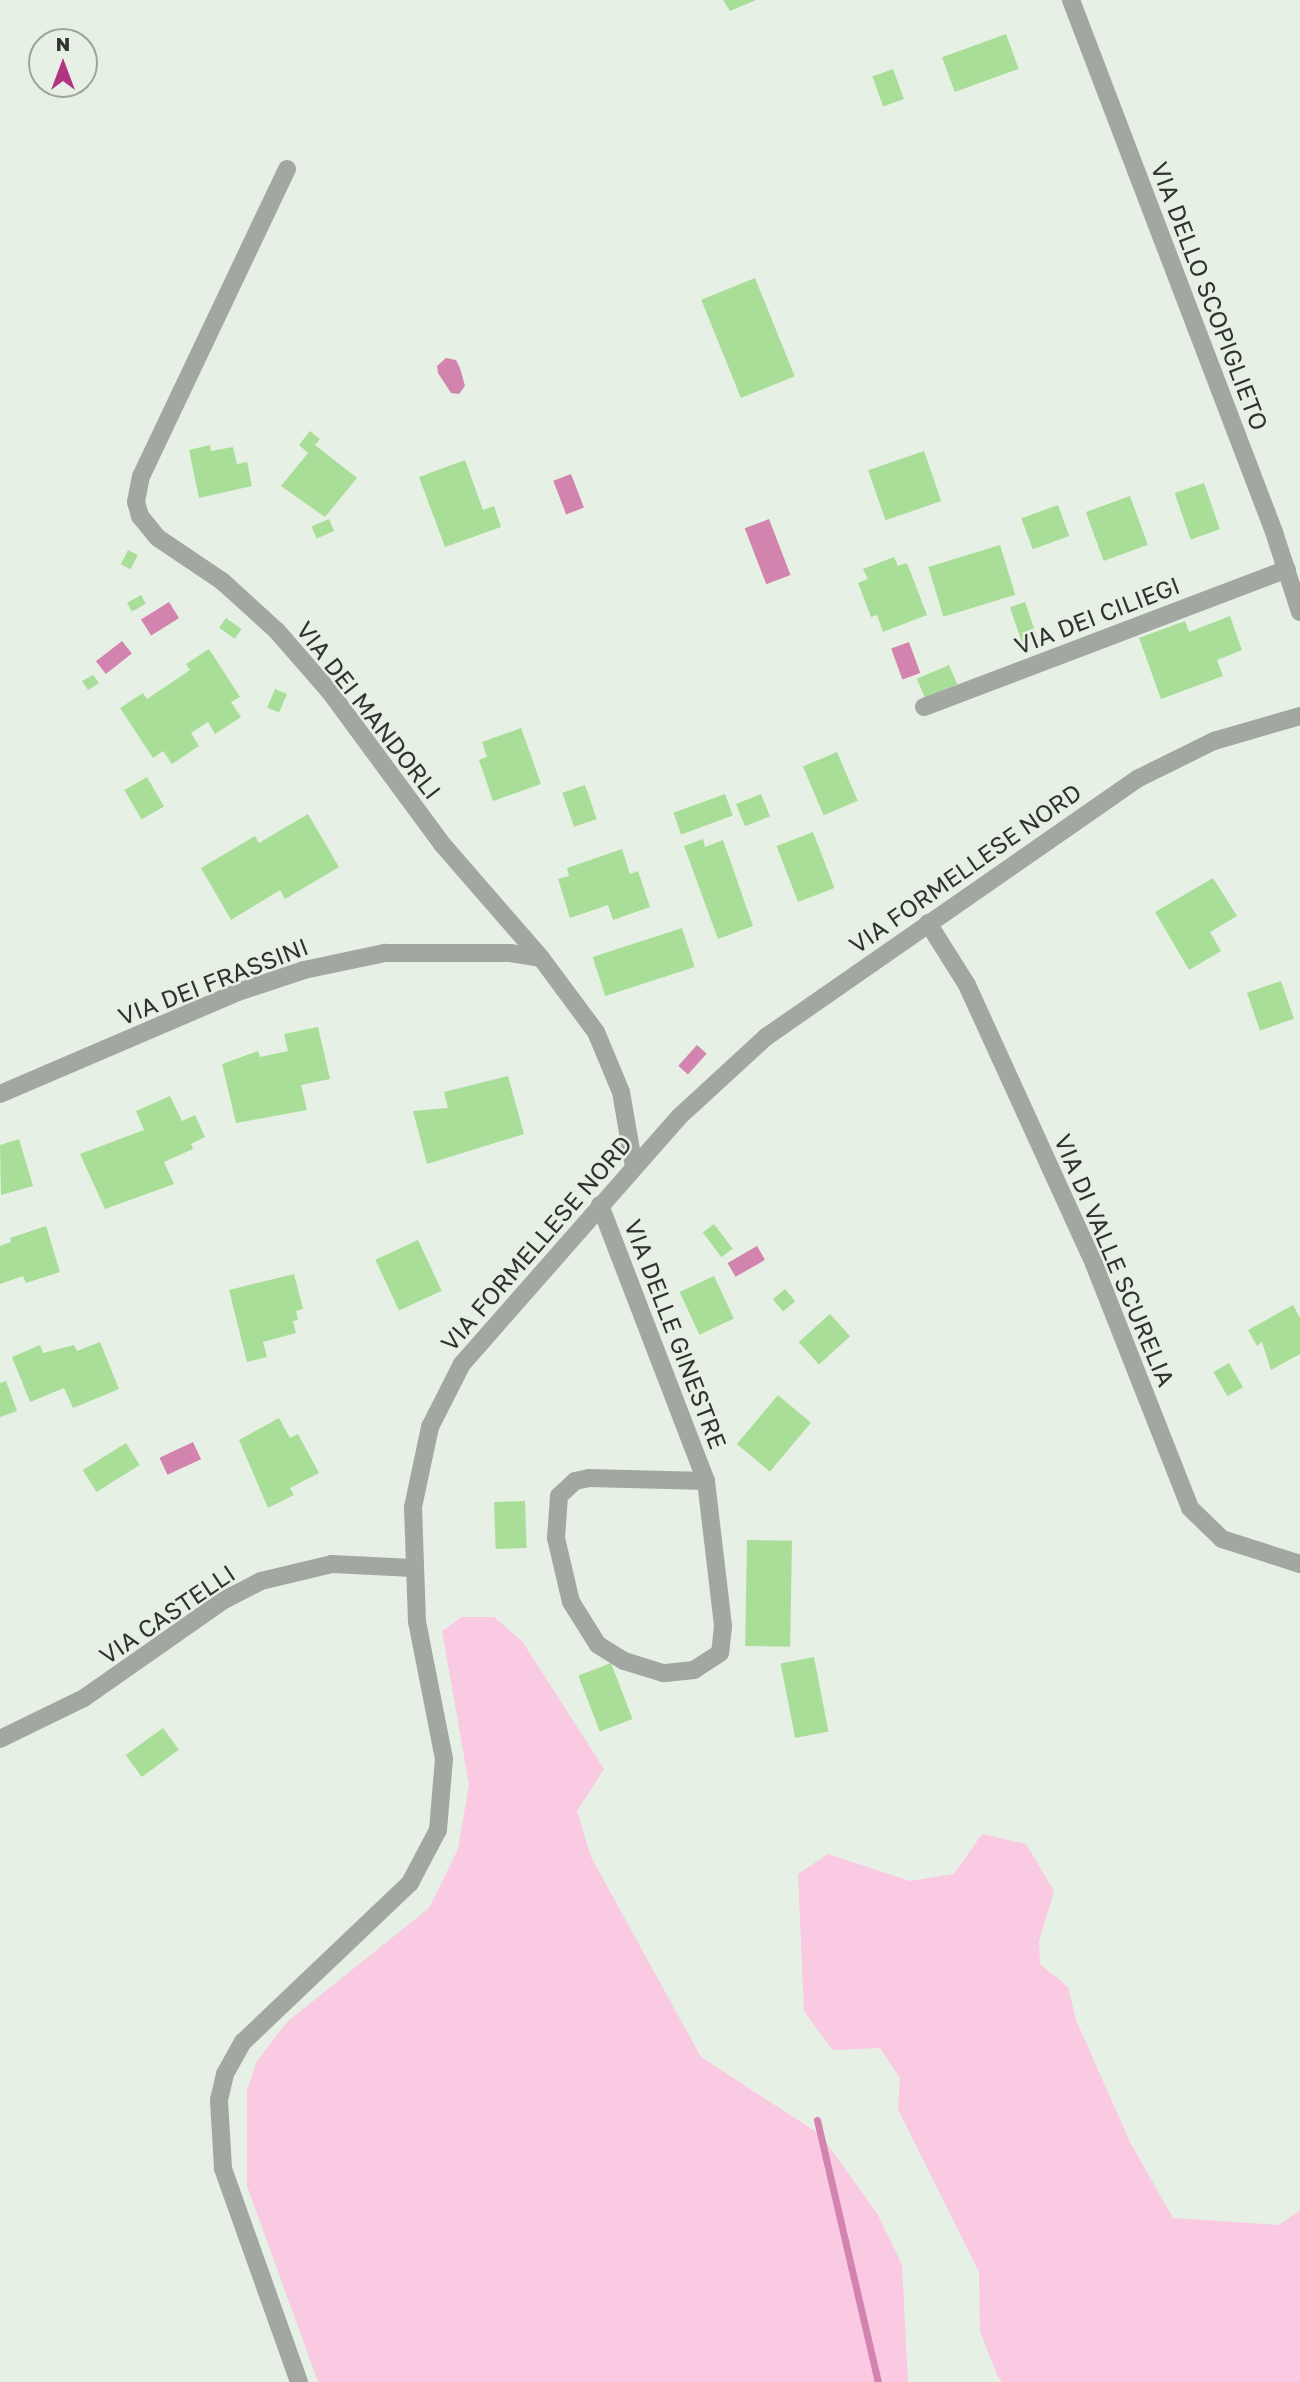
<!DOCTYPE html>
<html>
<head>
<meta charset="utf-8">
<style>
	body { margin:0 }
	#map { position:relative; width:1300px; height:2382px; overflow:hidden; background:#e7f0e4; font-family:"Golos Text",sans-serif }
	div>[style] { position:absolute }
	.green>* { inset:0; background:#f9cae2 }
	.water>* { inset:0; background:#d284af; transform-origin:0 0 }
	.stream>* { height:7px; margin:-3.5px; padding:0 3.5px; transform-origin:3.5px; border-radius:3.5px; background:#d284af }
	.building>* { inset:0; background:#a9de98; transform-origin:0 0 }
	.minor>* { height:18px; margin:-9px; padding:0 9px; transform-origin:9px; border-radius:9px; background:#a3a7a2 }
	span { translate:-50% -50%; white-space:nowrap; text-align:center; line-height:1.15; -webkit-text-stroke:5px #e7f0e4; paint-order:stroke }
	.street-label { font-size:24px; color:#30332f }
	.north { position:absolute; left:28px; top:28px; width:70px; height:70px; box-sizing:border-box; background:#e7f0e4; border:2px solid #9ea49c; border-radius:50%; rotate:0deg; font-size:19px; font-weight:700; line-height:28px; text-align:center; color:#30332f }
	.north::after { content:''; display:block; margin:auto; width:24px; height:32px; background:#b23483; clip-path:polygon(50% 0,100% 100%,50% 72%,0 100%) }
</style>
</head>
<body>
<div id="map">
	<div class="green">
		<div style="clip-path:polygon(462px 1617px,494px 1617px,522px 1641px,604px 1769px,577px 1811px,591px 1857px,701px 2057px,821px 2135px,878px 2215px,902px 2265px,908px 2382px,318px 2382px,247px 2186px,247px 2090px,257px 2061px,287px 2022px,429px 1908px,458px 1849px,469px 1785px,442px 1631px)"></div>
		<div style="clip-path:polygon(982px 1834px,1026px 1844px,1054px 1891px,1039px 1941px,1040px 1964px,1068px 1987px,1076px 2020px,1130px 2142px,1173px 2218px,1279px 2225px,1300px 2210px,1300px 2382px,1002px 2382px,997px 2375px,980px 2331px,979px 2272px,898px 2109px,900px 2078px,880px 2048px,832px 2050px,804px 2011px,798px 1874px,828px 1854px,910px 1881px,954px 1874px)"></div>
	</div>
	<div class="water">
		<div style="clip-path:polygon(446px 358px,456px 360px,460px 368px,465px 386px,459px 394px,451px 393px,438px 373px,437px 366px)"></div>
		<div style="left:571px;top:474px;width:36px;height:19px;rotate:69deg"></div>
		<div style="left:769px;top:519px;width:60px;height:26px;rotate:69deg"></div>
		<div style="left:169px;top:602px;width:19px;height:33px;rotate:58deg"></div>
		<div style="left:122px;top:641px;width:16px;height:33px;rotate:52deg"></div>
		<div style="left:909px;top:642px;width:33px;height:19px;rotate:70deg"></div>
		<div style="left:697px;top:1045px;width:13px;height:28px;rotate:42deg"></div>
		<div style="left:757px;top:1246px;width:16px;height:34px;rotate:60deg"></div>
		<div style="left:193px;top:1442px;width:19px;height:37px;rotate:65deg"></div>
	</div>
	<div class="stream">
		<div style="left:817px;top:2120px;width:269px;rotate:76.9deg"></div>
	</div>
	<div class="building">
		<div style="clip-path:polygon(723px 0,756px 0,730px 11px)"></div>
		<div style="left:1006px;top:34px;width:37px;height:68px;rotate:70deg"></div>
		<div style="left:893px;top:69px;width:32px;height:22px;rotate:70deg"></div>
		<div style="left:755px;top:278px;width:106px;height:58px;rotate:68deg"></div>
		<div style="clip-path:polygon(310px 431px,320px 439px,315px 445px,357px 478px,325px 517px,281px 486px,308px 453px,299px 445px)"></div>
		<div style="clip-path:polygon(210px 445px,211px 451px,233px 447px,237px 464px,247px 462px,252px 486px,199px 498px,189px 450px)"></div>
		<div style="left:924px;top:451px;width:53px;height:59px;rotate:71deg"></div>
		<div style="clip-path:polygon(465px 460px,483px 510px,494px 506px,501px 527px,445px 547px,419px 477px)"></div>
		<div style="left:1204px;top:483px;width:49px;height:31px;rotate:71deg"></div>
		<div style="left:1130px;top:496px;width:52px;height:47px;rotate:70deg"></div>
		<div style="left:1058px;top:505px;width:33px;height:39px;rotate:70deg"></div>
		<div style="left:329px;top:519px;width:13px;height:19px;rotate:67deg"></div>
		<div style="left:1000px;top:545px;width:52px;height:75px;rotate:73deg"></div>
		<div style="left:128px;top:550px;width:11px;height:16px;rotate:27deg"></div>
		<div style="clip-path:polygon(894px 557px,898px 566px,907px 563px,927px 615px,883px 632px,877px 615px,871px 617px,858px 583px,868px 579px,863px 569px)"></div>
		<div style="left:141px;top:595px;width:10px;height:16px;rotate:61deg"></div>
		<div style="left:1025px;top:602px;width:36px;height:16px;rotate:71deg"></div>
		<div style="clip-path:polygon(1230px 616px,1242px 650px,1217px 660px,1223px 676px,1161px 699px,1139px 638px,1185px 621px,1189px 632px)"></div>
		<div style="left:226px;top:618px;width:19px;height:12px;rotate:35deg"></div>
		<div style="clip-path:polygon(209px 649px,240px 697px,231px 702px,241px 717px,215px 734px,208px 722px,191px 733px,199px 746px,172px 764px,163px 751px,153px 758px,120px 708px,143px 693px,147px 699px,190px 670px,186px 664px)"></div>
		<div style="left:949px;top:665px;width:21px;height:35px;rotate:67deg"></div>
		<div style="clip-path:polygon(93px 675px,99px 683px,88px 690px,82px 681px)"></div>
		<div style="left:275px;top:689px;width:13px;height:20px;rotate:23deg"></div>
		<div style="clip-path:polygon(521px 728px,541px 784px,493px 801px,479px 760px,487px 757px,482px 742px)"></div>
		<div style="left:837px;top:752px;width:53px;height:37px;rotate:67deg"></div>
		<div style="left:147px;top:777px;width:34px;height:26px;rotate:60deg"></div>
		<div style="left:585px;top:785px;width:36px;height:24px;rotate:71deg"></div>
		<div style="left:725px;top:794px;width:23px;height:55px;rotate:70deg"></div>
		<div style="left:761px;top:794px;width:24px;height:27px;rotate:68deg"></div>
		<div style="clip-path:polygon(308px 814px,339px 867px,285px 899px,280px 890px,231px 920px,201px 868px,255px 836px,259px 843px)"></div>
		<div style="left:813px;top:832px;width:60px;height:39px;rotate:69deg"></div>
		<div style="clip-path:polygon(703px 839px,705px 847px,723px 840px,753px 926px,718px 939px,684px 846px)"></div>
		<div style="clip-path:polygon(622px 849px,630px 874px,638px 871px,650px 907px,613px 920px,608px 905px,570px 918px,558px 879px,569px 876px,567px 868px)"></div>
		<div style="clip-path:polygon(1213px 878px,1237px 916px,1210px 932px,1221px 951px,1189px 970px,1155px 912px)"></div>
		<div style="left:682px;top:928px;width:41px;height:94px;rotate:72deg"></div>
		<div style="left:1281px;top:981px;width:40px;height:36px;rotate:71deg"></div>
		<div style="clip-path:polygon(318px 1027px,330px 1079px,301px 1085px,307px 1110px,236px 1123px,222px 1064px,258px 1051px,260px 1057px,288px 1051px,284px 1034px)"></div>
		<div style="clip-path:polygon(508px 1076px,524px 1134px,427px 1164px,413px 1111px,448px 1108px,444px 1092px)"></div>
		<div style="clip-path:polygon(170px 1096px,182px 1121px,195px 1115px,205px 1137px,191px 1144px,193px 1149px,164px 1162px,174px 1184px,105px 1209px,80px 1154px,144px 1130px,136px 1111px)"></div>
		<div style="clip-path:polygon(19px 1139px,33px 1186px,1px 1195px,0 1145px)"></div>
		<div style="left:714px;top:1224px;width:31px;height:14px;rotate:53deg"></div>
		<div style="clip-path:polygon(46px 1226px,60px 1272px,26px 1283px,23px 1276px,0 1284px,0 1246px,11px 1242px,10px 1238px)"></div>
		<div style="left:418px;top:1240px;width:56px;height:47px;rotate:65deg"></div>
		<div style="clip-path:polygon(294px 1274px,303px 1309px,296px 1311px,298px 1320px,293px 1321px,296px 1333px,263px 1342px,267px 1357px,247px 1362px,229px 1290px)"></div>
		<div style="left:714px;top:1276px;width:47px;height:38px;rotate:65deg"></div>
		<div style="left:785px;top:1289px;width:16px;height:16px;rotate:50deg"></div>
		<div style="clip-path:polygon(1293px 1305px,1300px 1318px,1300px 1354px,1271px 1370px,1262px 1342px,1257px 1346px,1248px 1330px)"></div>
		<div style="left:830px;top:1314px;width:30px;height:42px;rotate:48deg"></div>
		<div style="clip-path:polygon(100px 1342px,119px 1389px,73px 1408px,64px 1388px,30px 1402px,12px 1357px,40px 1345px,43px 1353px,74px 1345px,77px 1351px)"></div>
		<div style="left:1229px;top:1363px;width:28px;height:18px;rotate:60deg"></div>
		<div style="clip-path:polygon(6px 1381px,17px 1411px,0 1417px,0 1383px)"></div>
		<div style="left:778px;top:1395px;width:43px;height:64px;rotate:40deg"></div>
		<div style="clip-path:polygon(279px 1418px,290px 1438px,298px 1434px,319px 1473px,290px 1488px,294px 1495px,268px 1508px,239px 1440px)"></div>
		<div style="left:126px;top:1443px;width:26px;height:51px;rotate:58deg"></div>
		<div style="left:525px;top:1501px;width:47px;height:31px;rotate:88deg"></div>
		<div style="left:747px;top:1540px;width:45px;height:106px;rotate:1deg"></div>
		<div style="left:814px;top:1657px;width:76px;height:34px;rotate:79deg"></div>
		<div style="left:611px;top:1663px;width:60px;height:35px;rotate:69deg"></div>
		<div style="left:163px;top:1728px;width:27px;height:46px;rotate:54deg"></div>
	</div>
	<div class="minor">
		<div style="left:1071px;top:0;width:569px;rotate:69.11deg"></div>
		<div style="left:1274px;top:532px;width:84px;rotate:72deg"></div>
		<div style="left:287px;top:169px;width:340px;rotate:115.4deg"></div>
		<div style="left:141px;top:476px;width:26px;rotate:101deg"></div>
		<div style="left:136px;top:502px;width:15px;rotate:74deg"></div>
		<div style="left:140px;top:516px;width:28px;rotate:51deg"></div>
		<div style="left:158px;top:538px;width:77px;rotate:33.9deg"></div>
		<div style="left:222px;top:581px;width:74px;rotate:42.3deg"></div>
		<div style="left:277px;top:631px;width:81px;rotate:49deg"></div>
		<div style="left:330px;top:692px;width:189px;rotate:53.6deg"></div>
		<div style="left:442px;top:844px;width:151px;rotate:49deg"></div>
		<div style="left:924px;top:707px;width:388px;rotate:-20.8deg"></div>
		<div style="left:928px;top:923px;width:73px;rotate:57.8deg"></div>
		<div style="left:967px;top:985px;width:307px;rotate:65.5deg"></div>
		<div style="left:1094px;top:1264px;width:262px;rotate:68.5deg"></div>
		<div style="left:1190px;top:1508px;width:45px;rotate:44.1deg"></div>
		<div style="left:1222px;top:1539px;width:82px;rotate:17.8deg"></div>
		<div style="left:0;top:1094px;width:259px;rotate:-23.2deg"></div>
		<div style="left:238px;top:992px;width:70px;rotate:-18.4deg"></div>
		<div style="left:304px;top:970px;width:83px;rotate:-11.9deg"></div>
		<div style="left:385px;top:953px;width:125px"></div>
		<div style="left:510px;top:953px;width:31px;rotate:9deg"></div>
		<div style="left:541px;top:958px;width:92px;rotate:53.4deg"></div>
		<div style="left:596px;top:1032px;width:65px;rotate:67.4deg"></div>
		<div style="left:621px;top:1092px;width:76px;rotate:80.2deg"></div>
		<div style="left:600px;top:1205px;width:296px;rotate:69deg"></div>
		<div style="left:706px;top:1481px;width:146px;rotate:83.3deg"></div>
		<div style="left:723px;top:1626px;width:27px;rotate:96deg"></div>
		<div style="left:720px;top:1653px;width:31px;rotate:147deg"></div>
		<div style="left:694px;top:1670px;width:31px;rotate:174deg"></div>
		<div style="left:663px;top:1673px;width:41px;rotate:-162.9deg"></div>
		<div style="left:624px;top:1661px;width:31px;rotate:-148deg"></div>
		<div style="left:598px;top:1645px;width:51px;rotate:-122.1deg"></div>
		<div style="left:571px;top:1602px;width:66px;rotate:-103.2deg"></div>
		<div style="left:556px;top:1538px;width:42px;rotate:-85.9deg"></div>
		<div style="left:559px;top:1496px;width:22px;rotate:-43deg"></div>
		<div style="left:575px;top:1481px;width:14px;rotate:-12deg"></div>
		<div style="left:589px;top:1478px;width:117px;rotate:1.5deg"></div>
		<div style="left:0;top:1739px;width:93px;rotate:-26deg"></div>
		<div style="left:84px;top:1698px;width:171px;rotate:-35deg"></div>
		<div style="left:224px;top:1600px;width:42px;rotate:-27.2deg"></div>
		<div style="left:261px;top:1581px;width:73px;rotate:-13.5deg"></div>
		<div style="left:332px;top:1564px;width:81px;rotate:2.8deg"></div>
		<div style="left:299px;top:2382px;width:227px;rotate:-109.6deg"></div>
		<div style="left:223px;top:2168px;width:68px;rotate:-93.4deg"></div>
		<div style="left:219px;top:2100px;width:27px;rotate:-77deg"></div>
		<div style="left:225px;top:2074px;width:37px;rotate:-61deg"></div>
		<div style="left:243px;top:2042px;width:231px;rotate:-43.6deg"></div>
		<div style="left:410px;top:1883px;width:60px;rotate:-62.2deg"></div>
		<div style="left:438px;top:1830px;width:71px;rotate:-85.2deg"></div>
		<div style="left:444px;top:1759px;width:140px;rotate:-101.1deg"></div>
		<div style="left:417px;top:1622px;width:115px;rotate:-92deg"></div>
		<div style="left:413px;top:1507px;width:82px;rotate:-78deg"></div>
		<div style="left:430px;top:1427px;width:71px;rotate:-63.1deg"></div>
		<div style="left:462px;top:1364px;width:330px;rotate:-48.7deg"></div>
		<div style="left:680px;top:1116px;width:117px;rotate:-42.6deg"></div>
		<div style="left:766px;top:1037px;width:454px;rotate:-34.8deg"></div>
		<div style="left:1139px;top:778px;width:84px;rotate:-26.3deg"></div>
		<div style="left:1214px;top:741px;width:90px;rotate:-16.2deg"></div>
	</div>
	<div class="street-label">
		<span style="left:1210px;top:296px;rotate:69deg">VIA DELLO SCOPIGLIETO</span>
		<span style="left:1097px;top:615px;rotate:-21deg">VIA DEI CILIEGI</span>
		<span style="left:369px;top:710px;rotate:52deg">VIA DEI MANDORLI</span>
		<span style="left:965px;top:868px;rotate:-35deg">VIA FORMELLESE NORD</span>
		<span style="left:213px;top:981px;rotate:-21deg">VIA DEI FRASSINI</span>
		<span style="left:536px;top:1243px;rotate:-49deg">VIA FORMELLESE NORD</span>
		<span style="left:1115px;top:1260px;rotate:67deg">VIA DI VALLE SCURELIA</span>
		<span style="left:676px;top:1334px;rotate:69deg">VIA DELLE GINESTRE</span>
		<span style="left:167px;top:1614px;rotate:-34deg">VIA CASTELLI</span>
	</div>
	<div class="north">N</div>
</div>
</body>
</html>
